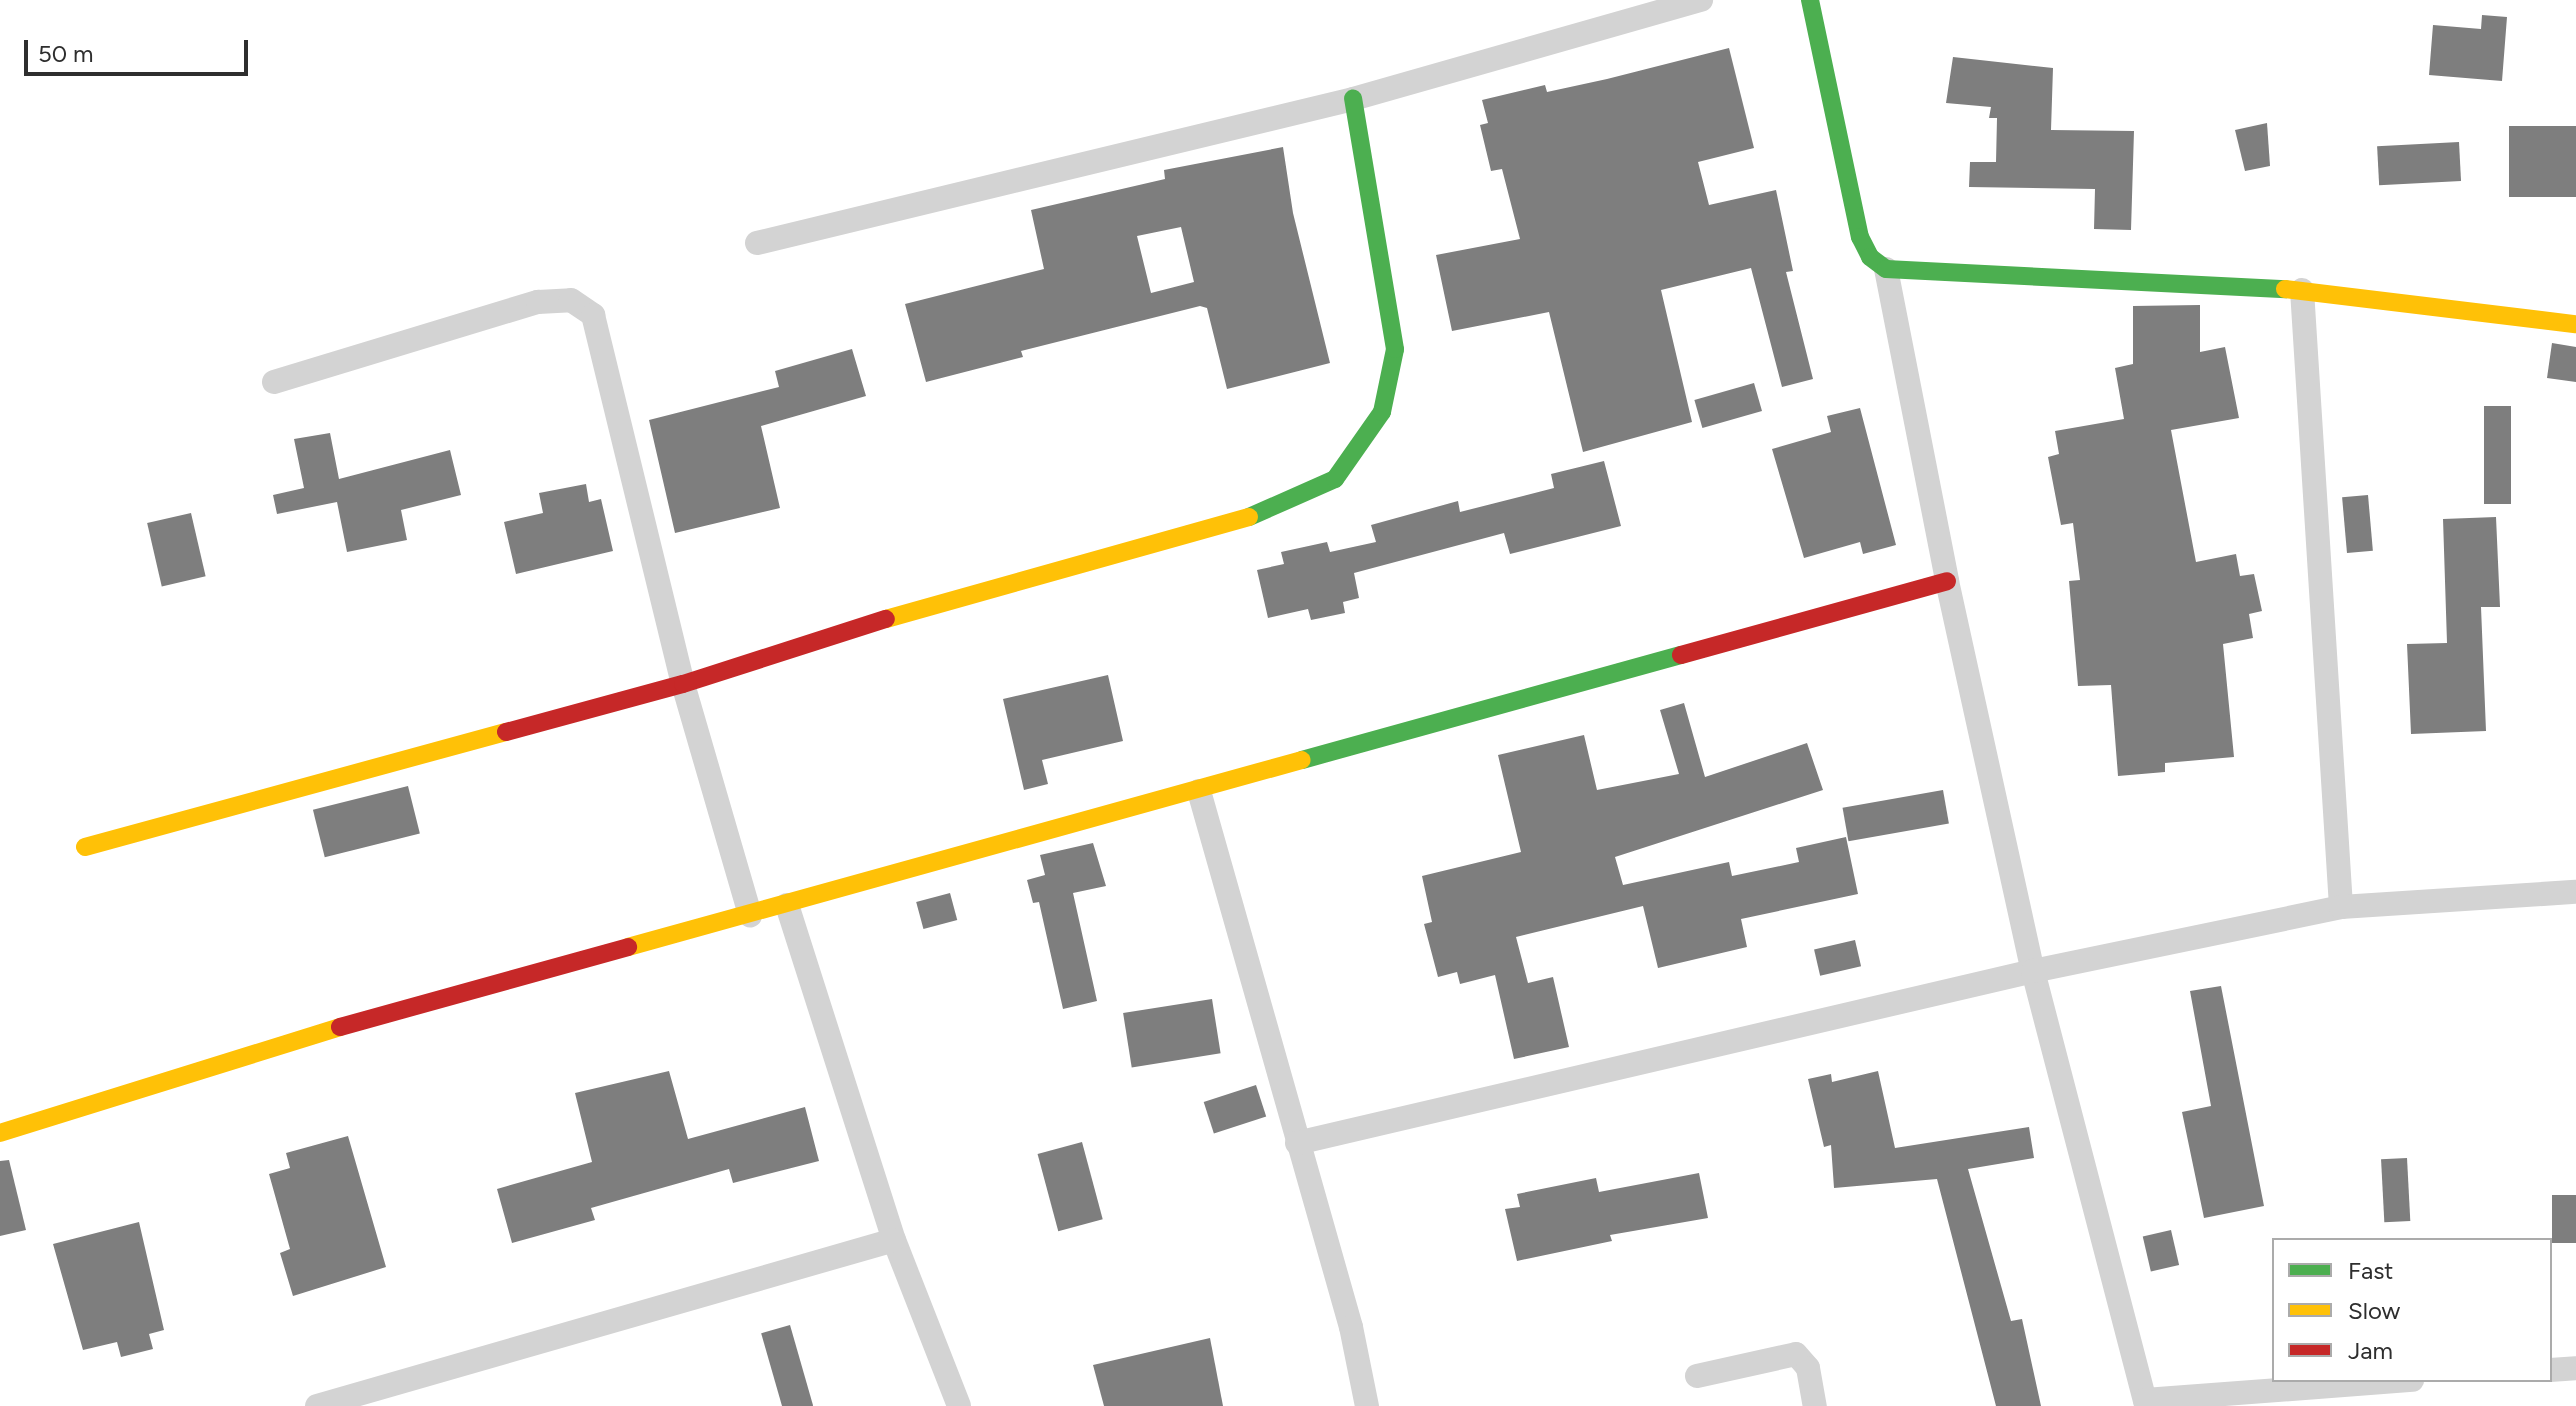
<!DOCTYPE html>
<html>
<head>
<meta charset="utf-8">
<style>
	body { margin:0 }
	#map { position:relative; width:2576px; height:1406px; overflow:hidden; background:#fff; font-family:Figtree,sans-serif }
	div>[style] { position:absolute }
	.building>* { inset:0; background:#7e7e7e; transform-origin:0 0 }
	.street>* { height:24px; margin:-12px; padding:0 12px; transform-origin:12px; border-radius:12px; background:#d3d3d3 }
	.fast>* { height:18px; margin:-9px; padding:0 9px; transform-origin:9px; border-radius:9px; background:#4caf50 }
	.slow>* { height:18px; margin:-9px; padding:0 9px; transform-origin:9px; border-radius:9px; background:#ffc107 }
	.jam>* { height:18px; margin:-9px; padding:0 9px; transform-origin:9px; border-radius:9px; background:#c62828 }
	span { translate:-50% -50%; white-space:nowrap; text-align:center; line-height:1.15; -webkit-text-stroke:8px #fff; paint-order:stroke }
	.legend { position:absolute; left:2272px; top:1238px; width:280px; height:144px; box-sizing:border-box; background:#fff; border:2px solid #ababab; margin:0; padding:10px 14px; list-style:none; font-size:24px; color:#2e2e2e }
	.legend li { display:flex; align-items:center; gap:16px; height:40px }
	.legend b { width:40px; border:2px solid #ababab }
	.scale { position:absolute; left:24px; top:40px; width:224px; height:36px; box-sizing:border-box; border:4px solid #2e2e2e; border-top:0; padding-left:10px; font-size:24px; line-height:28px; white-space:nowrap; color:#2e2e2e; -webkit-text-stroke:6px #fff; paint-order:stroke }
</style>
</head>
<body>
<div id="map">
	<div class="building">
		<div style="clip-path:polygon(2482px 15px,2507px 17px,2502px 81px,2429px 75px,2433px 25px,2481px 29px)"></div>
		<div style="clip-path:polygon(1729px 48px,1754px 148px,1698px 162px,1709px 205px,1776px 190px,1793px 271px,1786px 272px,1813px 379px,1782px 387px,1751px 268px,1661px 290px,1692px 422px,1583px 452px,1549px 312px,1452px 331px,1436px 255px,1520px 239px,1502px 169px,1491px 171px,1480px 125px,1488px 123px,1482px 100px,1545px 85px,1547px 92px,1607px 79px)"></div>
		<div style="clip-path:polygon(1953px 57px,2053px 68px,2051px 130px,2134px 131px,2131px 230px,2094px 229px,2095px 189px,1969px 187px,1970px 162px,1996px 162px,1997px 118px,1989px 118px,1991px 107px,1946px 103px)"></div>
		<div style="clip-path:polygon(2267px 123px,2270px 166px,2245px 171px,2235px 130px)"></div>
		<div style="left:2576px;top:126px;width:71px;height:67px;rotate:90deg"></div>
		<div style="left:2459px;top:142px;width:39px;height:82px;rotate:87deg"></div>
		<div style="clip-path:polygon(evenodd,1283px 147px,1293px 213px,1330px 363px,1227px 389px,1207px 308px,1200px 306px,1021px 351px,1023px 357px,926px 382px,905px 304px,1044px 269px,1031px 210px,1165px 179px,1164px 170px,1283px 147px,1181px 227px,1194px 282px,1151px 293px,1137px 236px,1181px 227px)"></div>
		<div style="clip-path:polygon(2200px 305px,2200px 352px,2225px 347px,2239px 418px,2171px 430px,2196px 562px,2236px 554px,2240px 576px,2254px 574px,2262px 611px,2249px 614px,2253px 638px,2223px 644px,2234px 757px,2165px 763px,2165px 772px,2118px 776px,2111px 685px,2078px 686px,2069px 581px,2080px 580px,2073px 523px,2061px 525px,2048px 457px,2059px 454px,2055px 431px,2124px 419px,2115px 368px,2133px 364px,2133px 306px)"></div>
		<div style="clip-path:polygon(2552px 343px,2576px 347px,2576px 382px,2547px 378px)"></div>
		<div style="clip-path:polygon(852px 349px,866px 396px,761px 426px,780px 508px,675px 533px,649px 420px,779px 387px,775px 371px)"></div>
		<div style="left:1754px;top:383px;width:29px;height:62px;rotate:74deg"></div>
		<div style="left:2511px;top:406px;width:98px;height:27px;rotate:90deg"></div>
		<div style="clip-path:polygon(1860px 408px,1896px 545px,1863px 554px,1860px 542px,1804px 558px,1772px 449px,1831px 432px,1827px 416px)"></div>
		<div style="clip-path:polygon(330px 433px,339px 479px,450px 450px,461px 495px,401px 510px,407px 540px,347px 552px,337px 502px,277px 514px,273px 495px,304px 488px,294px 439px)"></div>
		<div style="clip-path:polygon(1604px 461px,1621px 526px,1510px 554px,1504px 533px,1354px 573px,1359px 598px,1343px 602px,1345px 613px,1311px 620px,1308px 609px,1268px 618px,1257px 570px,1284px 564px,1281px 552px,1327px 542px,1330px 552px,1376px 542px,1371px 525px,1458px 501px,1460px 512px,1554px 488px,1551px 474px)"></div>
		<div style="clip-path:polygon(586px 484px,589px 502px,601px 499px,613px 551px,516px 574px,504px 522px,543px 513px,539px 493px)"></div>
		<div style="left:2368px;top:495px;width:56px;height:26px;rotate:85deg"></div>
		<div style="left:191px;top:513px;width:65px;height:45px;rotate:77deg"></div>
		<div style="clip-path:polygon(2496px 517px,2500px 607px,2481px 607px,2486px 731px,2411px 734px,2407px 644px,2447px 643px,2443px 519px)"></div>
		<div style="clip-path:polygon(1108px 675px,1123px 741px,1042px 760px,1048px 784px,1024px 790px,1003px 699px)"></div>
		<div style="clip-path:polygon(1684px 703px,1705px 777px,1807px 743px,1823px 790px,1615px 857px,1623px 885px,1729px 862px,1732px 876px,1799px 862px,1796px 848px,1846px 837px,1858px 894px,1741px 919px,1747px 947px,1658px 968px,1643px 906px,1516px 937px,1528px 983px,1553px 977px,1569px 1047px,1514px 1059px,1495px 975px,1460px 984px,1457px 972px,1438px 977px,1424px 924px,1432px 922px,1422px 876px,1521px 852px,1498px 755px,1584px 735px,1597px 790px,1679px 774px,1660px 710px)"></div>
		<div style="left:408px;top:786px;width:49px;height:98px;rotate:76deg"></div>
		<div style="left:1943px;top:790px;width:34px;height:102px;rotate:80deg"></div>
		<div style="clip-path:polygon(1093px 843px,1106px 886px,1073px 893px,1097px 1001px,1063px 1009px,1039px 902px,1033px 903px,1027px 880px,1045px 875px,1040px 855px)"></div>
		<div style="left:950px;top:893px;width:28px;height:35px;rotate:75deg"></div>
		<div style="left:1855px;top:940px;width:27px;height:42px;rotate:77deg"></div>
		<div style="clip-path:polygon(2221px 986px,2264px 1206px,2204px 1218px,2182px 1112px,2211px 1106px,2190px 991px)"></div>
		<div style="left:1212px;top:999px;width:55px;height:90px;rotate:81deg"></div>
		<div style="clip-path:polygon(669px 1071px,688px 1139px,805px 1107px,819px 1161px,733px 1183px,729px 1169px,591px 1208px,595px 1220px,512px 1243px,497px 1189px,592px 1162px,575px 1093px)"></div>
		<div style="clip-path:polygon(1878px 1071px,1895px 1148px,2029px 1127px,2034px 1158px,1968px 1169px,2011px 1321px,2022px 1319px,2041px 1406px,1996px 1406px,1937px 1179px,1834px 1188px,1831px 1145px,1824px 1147px,1808px 1079px,1831px 1074px,1832px 1082px)"></div>
		<div style="left:1256px;top:1085px;width:33px;height:55px;rotate:72deg"></div>
		<div style="clip-path:polygon(348px 1136px,386px 1267px,293px 1296px,280px 1253px,290px 1249px,269px 1174px,290px 1168px,286px 1153px)"></div>
		<div style="left:1082px;top:1142px;width:80px;height:46px;rotate:75deg"></div>
		<div style="left:2407px;top:1158px;width:63px;height:26px;rotate:87deg"></div>
		<div style="clip-path:polygon(9px 1160px,26px 1230px,0 1236px,0 1161px)"></div>
		<div style="clip-path:polygon(1699px 1173px,1708px 1218px,1610px 1235px,1612px 1241px,1517px 1261px,1505px 1209px,1520px 1207px,1517px 1194px,1596px 1178px,1599px 1192px)"></div>
		<div style="left:2576px;top:1195px;width:48px;height:24px;rotate:90deg"></div>
		<div style="clip-path:polygon(139px 1222px,164px 1330px,149px 1334px,153px 1349px,121px 1357px,117px 1342px,83px 1350px,53px 1244px)"></div>
		<div style="left:2171px;top:1230px;width:36px;height:29px;rotate:77deg"></div>
		<div style="left:790px;top:1325px;width:84px;height:30px;rotate:74deg"></div>
		<div style="clip-path:polygon(1210px 1338px,1223px 1406px,1104px 1406px,1093px 1365px)"></div>
	</div>
	<div class="street">
		<div style="left:757px;top:243px;width:613px;rotate:-13.58deg"></div>
		<div style="left:1353px;top:99px;width:362px;rotate:-15.9deg"></div>
		<div style="left:1886px;top:269px;width:318px;rotate:78.9deg"></div>
		<div style="left:1947px;top:581px;width:399px;rotate:77.6deg"></div>
		<div style="left:2033px;top:971px;width:449px;rotate:75.4deg"></div>
		<div style="left:2302px;top:290px;width:618px;rotate:86.38deg"></div>
		<div style="left:274px;top:382px;width:276px;rotate:-16.9deg"></div>
		<div style="left:538px;top:302px;width:33px;rotate:-3deg"></div>
		<div style="left:571px;top:300px;width:27px;rotate:34deg"></div>
		<div style="left:593px;top:315px;width:380px;rotate:76.3deg"></div>
		<div style="left:683px;top:684px;width:241px;rotate:73.8deg"></div>
		<div style="left:1199px;top:791px;width:557px;rotate:74.17deg"></div>
		<div style="left:1351px;top:1327px;width:81px;rotate:78.6deg"></div>
		<div style="left:787px;top:905px;width:352px;rotate:72.3deg"></div>
		<div style="left:894px;top:1240px;width:178px;rotate:68.6deg"></div>
		<div style="left:1297px;top:1143px;width:756px;rotate:-13.15deg"></div>
		<div style="left:2033px;top:971px;width:315px;rotate:-11.7deg"></div>
		<div style="left:2341px;top:907px;width:235px;rotate:-3.7deg"></div>
		<div style="left:2550px;top:1370px;width:26px;rotate:-4deg"></div>
		<div style="left:1697px;top:1376px;width:101px;rotate:-12.5deg"></div>
		<div style="left:1796px;top:1354px;width:18px;rotate:49deg"></div>
		<div style="left:1808px;top:1368px;width:39px;rotate:80deg"></div>
		<div style="left:2145px;top:1400px;width:268px;rotate:-4.3deg"></div>
		<div style="left:317px;top:1406px;width:600px;rotate:-16.05deg"></div>
	</div>
	<div class="fast">
		<div style="left:1810px;top:0;width:242px;rotate:78.1deg"></div>
		<div style="left:1860px;top:237px;width:22px;rotate:63deg"></div>
		<div style="left:1870px;top:257px;width:20px;rotate:37deg"></div>
		<div style="left:1886px;top:269px;width:400px;rotate:2.9deg"></div>
		<div style="left:1249px;top:517px;width:94px;rotate:-23.8deg"></div>
		<div style="left:1335px;top:479px;width:82px;rotate:-55deg"></div>
		<div style="left:1382px;top:412px;width:64px;rotate:-78.3deg"></div>
		<div style="left:1395px;top:349px;width:254px;rotate:-99.5deg"></div>
		<div style="left:1302px;top:760px;width:393px;rotate:-15.5deg"></div>
	</div>
	<div class="slow">
		<div style="left:2285px;top:289px;width:293px;rotate:6.9deg"></div>
		<div style="left:886px;top:619px;width:377px;rotate:-15.7deg"></div>
		<div style="left:85px;top:847px;width:436px;rotate:-15.3deg"></div>
		<div style="left:628px;top:947px;width:699px;rotate:-15.51deg"></div>
		<div style="left:0;top:1133px;width:356px;rotate:-17.3deg"></div>
	</div>
	<div class="jam">
		<div style="left:1681px;top:655px;width:276px;rotate:-15.5deg"></div>
		<div style="left:506px;top:732px;width:183px;rotate:-15.2deg"></div>
		<div style="left:683px;top:684px;width:213px;rotate:-17.8deg"></div>
		<div style="left:340px;top:1027px;width:299px;rotate:-15.5deg"></div>
	</div>
	<ul class="legend">
	<li><b style="height:10px;background:#4caf50"></b>Fast</li>
	<li><b style="height:10px;background:#ffc107"></b>Slow</li>
	<li><b style="height:10px;background:#c62828"></b>Jam</li>
	</ul>
	<div class="scale">50 m</div>
</div>
</body>
</html>
